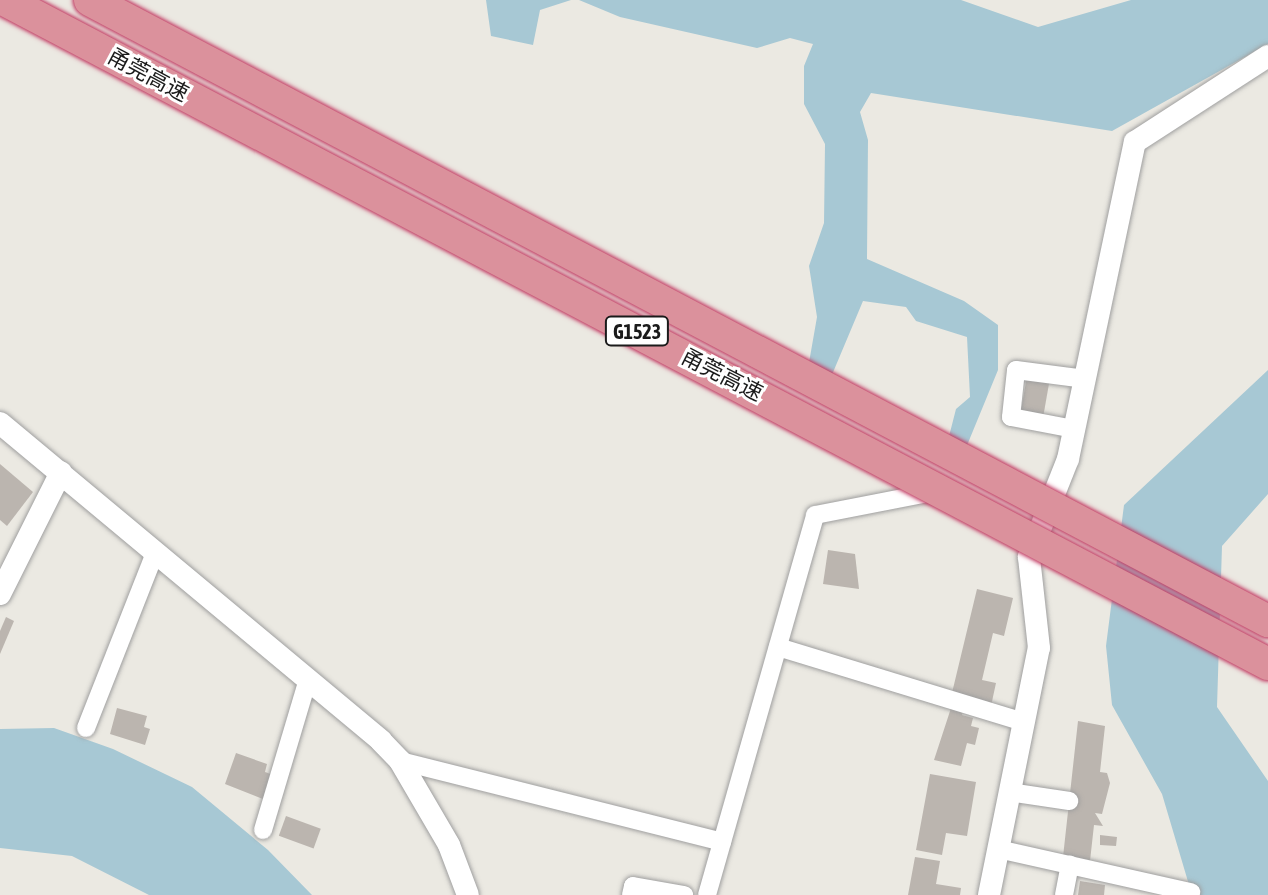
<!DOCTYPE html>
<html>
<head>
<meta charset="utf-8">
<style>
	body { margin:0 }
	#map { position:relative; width:1268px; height:895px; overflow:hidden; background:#ebe9e2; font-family:"Asap Condensed","Noto Sans SC",sans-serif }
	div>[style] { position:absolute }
	.water>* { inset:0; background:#a7c8d4 }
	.building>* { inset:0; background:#bbb5af; transform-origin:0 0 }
	.roads { filter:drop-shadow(0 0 2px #9f9f9f) drop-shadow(0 0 2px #9f9f9f) }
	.minor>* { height:18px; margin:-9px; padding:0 9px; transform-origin:9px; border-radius:9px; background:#fff }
	.tertiary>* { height:22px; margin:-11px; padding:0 11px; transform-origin:11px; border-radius:11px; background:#fff }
	.bridges { filter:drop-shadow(0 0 2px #c13861) drop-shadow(0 0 2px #c13861) }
	.motorway-bridge>* { height:32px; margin:-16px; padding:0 16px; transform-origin:16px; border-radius:16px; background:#db919c }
	span { translate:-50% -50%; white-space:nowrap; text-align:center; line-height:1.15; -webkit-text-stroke:6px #fff; paint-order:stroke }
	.shield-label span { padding:2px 6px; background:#fff; border:2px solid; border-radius:6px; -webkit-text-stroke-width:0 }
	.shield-label { font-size:20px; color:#1b1b1b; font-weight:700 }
	.street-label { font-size:22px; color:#1b1b1b }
</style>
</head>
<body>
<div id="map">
	<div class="water">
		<div style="clip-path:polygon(486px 0,571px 0,540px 10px,533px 45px,491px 36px)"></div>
		<div style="clip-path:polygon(579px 0,961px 0,1038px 27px,1131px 0,1268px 0,1268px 44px,1112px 131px,871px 93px,860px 112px,868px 140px,867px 259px,964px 301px,998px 325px,998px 370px,961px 460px,945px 452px,956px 409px,970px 397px,967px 337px,916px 321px,906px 307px,863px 301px,826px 389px,807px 374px,817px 317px,809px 266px,824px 223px,825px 144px,804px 104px,804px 66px,813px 44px,790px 38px,757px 48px,620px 17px)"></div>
		<div style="clip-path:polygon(1268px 370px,1268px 494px,1222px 546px,1217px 707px,1268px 781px,1268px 895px,1192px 895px,1162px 794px,1112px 705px,1106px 646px,1124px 505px)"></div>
		<div style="clip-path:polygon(54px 728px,113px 749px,192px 787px,268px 850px,312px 895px,149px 895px,72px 856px,0 848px,0 729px)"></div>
	</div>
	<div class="building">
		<div style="left:1027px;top:376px;width:23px;height:40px;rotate:10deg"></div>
		<div style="clip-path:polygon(0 464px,33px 492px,7px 526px,0 520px)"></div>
		<div style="clip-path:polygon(828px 550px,855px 554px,859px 589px,823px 584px)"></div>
		<div style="clip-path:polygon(977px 589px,1013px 598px,1004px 636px,993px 633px,982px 680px,996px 683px,991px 706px,951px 697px)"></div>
		<div style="clip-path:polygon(6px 617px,14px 621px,0 654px,0 631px)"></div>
		<div style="clip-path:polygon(952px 705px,964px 708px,962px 715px,973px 718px,971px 726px,979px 728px,975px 745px,967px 743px,961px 766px,934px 760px)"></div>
		<div style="clip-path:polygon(117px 708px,147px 716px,144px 727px,150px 729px,145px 745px,110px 734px)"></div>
		<div style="clip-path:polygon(1078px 721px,1105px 726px,1100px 772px,1107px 773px,1110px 783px,1102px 814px,1095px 813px,1103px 826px,1094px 825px,1090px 861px,1063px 857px)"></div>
		<div style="clip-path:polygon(236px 753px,267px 764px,265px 772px,276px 776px,268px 801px,225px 784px)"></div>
		<div style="clip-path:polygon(930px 774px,976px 782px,967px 836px,946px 833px,942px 855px,916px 850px)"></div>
		<div style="left:286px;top:816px;width:37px;height:21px;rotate:20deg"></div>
		<div style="clip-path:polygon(1100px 835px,1117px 837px,1116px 846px,1100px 845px)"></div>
		<div style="clip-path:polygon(915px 857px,940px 861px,936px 884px,961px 888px,960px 895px,908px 895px)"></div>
		<div style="clip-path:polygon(1080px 881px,1105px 885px,1104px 895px,1078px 895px)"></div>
	</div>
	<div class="roads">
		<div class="minor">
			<div style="left:1074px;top:429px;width:64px;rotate:-169.2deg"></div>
			<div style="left:1011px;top:417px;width:47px;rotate:-83.9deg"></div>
			<div style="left:1016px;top:370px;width:70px;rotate:7.4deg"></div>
			<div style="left:778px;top:647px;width:256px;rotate:17deg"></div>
			<div style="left:86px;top:728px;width:188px;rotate:-68.5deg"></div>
			<div style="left:400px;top:761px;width:332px;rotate:14.1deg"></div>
			<div style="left:1009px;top:792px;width:61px;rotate:8.5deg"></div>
			<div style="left:263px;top:830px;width:158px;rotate:-73.4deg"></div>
			<div style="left:998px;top:849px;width:198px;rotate:12.6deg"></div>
			<div style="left:631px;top:895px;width:9px;rotate:-77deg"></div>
			<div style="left:633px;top:886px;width:52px;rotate:10deg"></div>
			<div style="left:707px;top:895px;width:395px;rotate:-74.1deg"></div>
			<div style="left:815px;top:515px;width:126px;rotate:-11deg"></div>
			<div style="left:1064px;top:895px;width:31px;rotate:-79deg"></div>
		</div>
		<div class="tertiary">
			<div style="left:0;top:423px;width:496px;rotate:39.8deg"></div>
			<div style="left:381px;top:741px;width:28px;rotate:46deg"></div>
			<div style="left:400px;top:761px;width:97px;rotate:59.7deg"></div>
			<div style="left:449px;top:845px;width:53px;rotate:69.2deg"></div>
			<div style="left:0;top:594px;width:136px;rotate:-63.4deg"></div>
			<div style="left:989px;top:895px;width:252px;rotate:-78.6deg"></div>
			<div style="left:1039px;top:648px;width:92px;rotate:-96.3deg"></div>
			<div style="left:1029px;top:557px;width:105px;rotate:-68.3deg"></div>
			<div style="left:1068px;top:459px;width:324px;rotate:-78.1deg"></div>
			<div style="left:1135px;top:142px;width:158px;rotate:-32.9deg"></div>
		</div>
	</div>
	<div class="bridges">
		<div class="motorway-bridge">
			<div style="left:5px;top:0;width:1427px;rotate:27.73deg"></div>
			<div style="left:90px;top:0;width:1332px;rotate:27.8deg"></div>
		</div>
	</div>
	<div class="shield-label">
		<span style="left:637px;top:331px">G1523</span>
	</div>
	<div class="street-label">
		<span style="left:148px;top:75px;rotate:28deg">甬莞高速</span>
		<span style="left:722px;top:375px;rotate:27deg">甬莞高速</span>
	</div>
</div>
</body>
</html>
